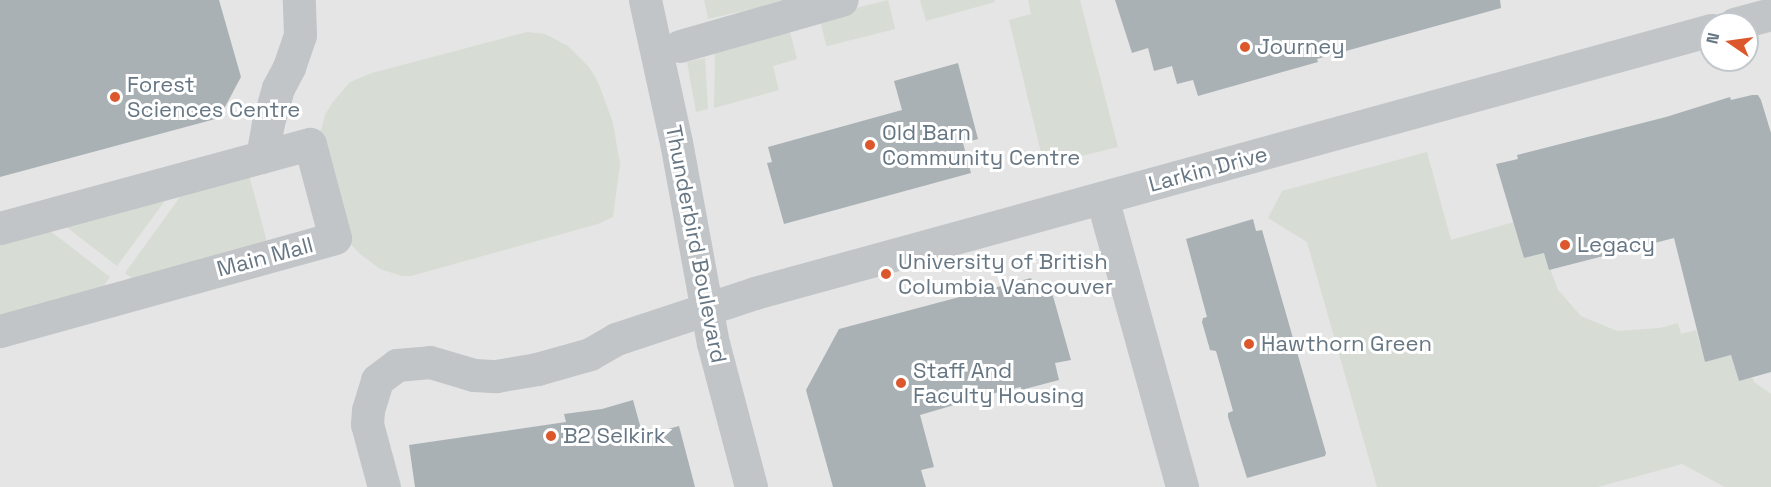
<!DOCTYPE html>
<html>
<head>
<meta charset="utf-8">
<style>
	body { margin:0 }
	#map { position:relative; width:1771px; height:487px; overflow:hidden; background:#f6f6f3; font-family:"Space Grotesk",sans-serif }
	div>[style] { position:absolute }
	.built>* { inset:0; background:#e4e5e4 }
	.green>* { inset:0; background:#d7ddd4; transform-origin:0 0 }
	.building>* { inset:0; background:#a9b1b5 }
	.minor>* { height:33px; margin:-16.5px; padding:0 16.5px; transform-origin:16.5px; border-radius:16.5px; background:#c1c5c8 }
	.dots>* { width:16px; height:16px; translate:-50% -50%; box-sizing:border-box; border:3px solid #fff; border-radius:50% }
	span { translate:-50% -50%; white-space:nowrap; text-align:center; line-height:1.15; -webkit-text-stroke:6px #fff; paint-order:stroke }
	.poi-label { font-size:22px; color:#667683 }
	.left { translate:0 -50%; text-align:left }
	.street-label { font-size:22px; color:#667683 }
	.north { position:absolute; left:1699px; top:12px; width:60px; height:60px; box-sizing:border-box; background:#fff; border:2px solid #c2c8cd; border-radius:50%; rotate:283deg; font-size:16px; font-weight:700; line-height:24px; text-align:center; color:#667683 }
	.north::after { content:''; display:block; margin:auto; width:21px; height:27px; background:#dd572c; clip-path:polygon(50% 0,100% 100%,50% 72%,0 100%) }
</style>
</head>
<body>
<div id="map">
	<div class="built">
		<div style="clip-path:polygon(evenodd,0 0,1771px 0,1771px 487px,0 487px,0 0,1711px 24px,1747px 24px,1747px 60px,1711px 60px,1711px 24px)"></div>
	</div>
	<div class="green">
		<div style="clip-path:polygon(704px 0,792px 0,708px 19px)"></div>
		<div style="left:888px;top:0;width:30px;height:71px;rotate:76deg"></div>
		<div style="clip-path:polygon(920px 0,994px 0,995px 2px,926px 21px)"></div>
		<div style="clip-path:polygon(1028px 0,1080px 0,1118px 147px,1044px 165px,1009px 20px,1031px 14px)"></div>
		<div style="clip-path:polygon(527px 32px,545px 34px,568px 46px,589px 67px,598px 82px,613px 123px,620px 164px,613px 217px,598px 224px,411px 276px,402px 276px,380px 269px,359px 253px,348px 241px,317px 145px,325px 115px,332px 103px,350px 82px,372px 73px)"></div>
		<div style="clip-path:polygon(790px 32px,797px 59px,773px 66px,779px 90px,714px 108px,715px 48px)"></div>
		<div style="clip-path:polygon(705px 58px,708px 109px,696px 112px,687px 62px)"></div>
		<div style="clip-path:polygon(1427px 152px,1451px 240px,1514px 222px,1524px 258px,1544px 253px,1558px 290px,1581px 316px,1617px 331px,1660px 328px,1678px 323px,1681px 334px,1696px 330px,1705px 362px,1731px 355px,1739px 381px,1752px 377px,1754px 382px,1771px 394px,1771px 487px,1725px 487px,1682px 464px,1598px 487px,1377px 487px,1307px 242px,1268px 218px,1282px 191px)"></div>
		<div style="clip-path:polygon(249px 175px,267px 242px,133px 279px,125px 273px,183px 193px)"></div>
		<div style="clip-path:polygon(167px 198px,117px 266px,65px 226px)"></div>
		<div style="clip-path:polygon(49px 230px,110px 277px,103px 287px,0 315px,0 243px)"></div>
	</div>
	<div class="building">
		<div style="clip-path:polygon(0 0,219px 0,241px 77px,219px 118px,0 177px)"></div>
		<div style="clip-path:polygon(1115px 0,1500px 0,1501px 8px,1317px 59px,1318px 62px,1198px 96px,1193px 80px,1177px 84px,1172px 66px,1154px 71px,1148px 48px,1132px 53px)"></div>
		<div style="clip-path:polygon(958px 63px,978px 139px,963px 143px,971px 173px,784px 224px,767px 163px,772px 162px,768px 147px,902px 110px,894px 81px)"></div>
		<div style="clip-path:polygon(1752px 95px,1758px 95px,1761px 100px,1771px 133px,1771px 372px,1739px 381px,1731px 355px,1705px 362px,1674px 238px,1549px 270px,1544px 253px,1524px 258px,1496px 164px,1518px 159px,1517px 155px,1666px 117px,1730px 97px,1731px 100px)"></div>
		<div style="clip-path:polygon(1253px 219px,1256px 231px,1262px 230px,1326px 453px,1325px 456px,1247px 478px,1228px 417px,1228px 413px,1233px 411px,1216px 351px,1210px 350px,1202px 322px,1203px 318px,1207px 317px,1186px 239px)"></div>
		<div style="clip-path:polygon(1031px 278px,1036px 293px,1051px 289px,1071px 360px,1055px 363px,1059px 380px,1021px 390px,1021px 387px,1002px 391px,920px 415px,934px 467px,921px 470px,926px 487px,833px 487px,806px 390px,839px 329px)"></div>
		<div style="clip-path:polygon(633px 400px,643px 436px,679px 426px,695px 487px,415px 487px,409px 445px,566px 422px,564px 414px,602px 409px)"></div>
	</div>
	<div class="minor">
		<div style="left:645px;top:0;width:145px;rotate:77.7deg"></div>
		<div style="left:676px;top:142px;width:204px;rotate:79.6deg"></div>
		<div style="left:713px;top:343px;width:149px;rotate:75.2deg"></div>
		<div style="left:1734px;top:24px;width:38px;rotate:-15deg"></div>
		<div style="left:680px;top:46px;width:168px;rotate:-15.9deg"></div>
		<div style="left:262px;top:157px;width:35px;rotate:-80deg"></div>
		<div style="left:268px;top:123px;width:36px;rotate:-74deg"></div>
		<div style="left:278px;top:88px;width:24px;rotate:-62deg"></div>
		<div style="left:289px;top:67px;width:34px;rotate:-71deg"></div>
		<div style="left:300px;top:35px;width:35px;rotate:-92deg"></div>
		<div style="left:1102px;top:198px;width:300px;rotate:74.5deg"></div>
		<div style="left:0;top:228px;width:321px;rotate:-15.2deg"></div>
		<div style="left:310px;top:144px;width:97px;rotate:75.1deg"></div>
		<div style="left:335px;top:238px;width:348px;rotate:164.5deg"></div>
		<div style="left:384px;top:487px;width:65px;rotate:-105.1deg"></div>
		<div style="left:367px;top:424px;width:14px;rotate:-86deg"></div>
		<div style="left:368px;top:410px;width:31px;rotate:-73deg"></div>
		<div style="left:377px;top:380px;width:25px;rotate:-37deg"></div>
		<div style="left:397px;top:365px;width:33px;rotate:-5deg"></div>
		<div style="left:430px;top:362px;width:46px;rotate:16.5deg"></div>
		<div style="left:474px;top:375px;width:22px;rotate:3deg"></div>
		<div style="left:496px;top:376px;width:42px;rotate:-9.7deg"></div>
		<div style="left:537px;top:369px;width:55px;rotate:-15.8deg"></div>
		<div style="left:590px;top:354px;width:30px;rotate:-30deg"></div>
		<div style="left:616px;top:339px;width:146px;rotate:-18.3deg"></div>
		<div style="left:755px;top:293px;width:992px;rotate:-15.38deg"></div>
	</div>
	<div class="dots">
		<div style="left:1245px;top:47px;background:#dd572c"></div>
		<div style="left:115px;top:97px;background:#dd572c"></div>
		<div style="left:870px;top:145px;background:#dd572c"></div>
		<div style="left:1565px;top:245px;background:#dd572c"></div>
		<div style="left:886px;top:274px;background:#dd572c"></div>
		<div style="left:1249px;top:344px;background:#dd572c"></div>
		<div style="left:901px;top:383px;background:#dd572c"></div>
		<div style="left:551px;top:436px;background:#dd572c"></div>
	</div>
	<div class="poi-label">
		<span class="left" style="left:1257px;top:47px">Journey</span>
		<span class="left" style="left:127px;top:97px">Forest<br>Sciences Centre</span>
		<span class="left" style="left:882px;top:145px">Old Barn<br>Community Centre</span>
		<span class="left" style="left:1577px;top:245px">Legacy</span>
		<span class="left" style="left:898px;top:274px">University of British<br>Columbia Vancouver</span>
		<span class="left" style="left:1261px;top:344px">Hawthorn Green</span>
		<span class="left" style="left:913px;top:383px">Staff And<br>Faculty Housing</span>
		<span class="left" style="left:563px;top:436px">B2 Selkirk</span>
	</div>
	<div class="street-label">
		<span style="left:1208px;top:169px;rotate:-15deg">Larkin Drive</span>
		<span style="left:696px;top:244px;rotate:79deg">Thunderbird Boulevard</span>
		<span style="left:265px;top:257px;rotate:-15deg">Main Mall</span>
	</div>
	<div class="north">N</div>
</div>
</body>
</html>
